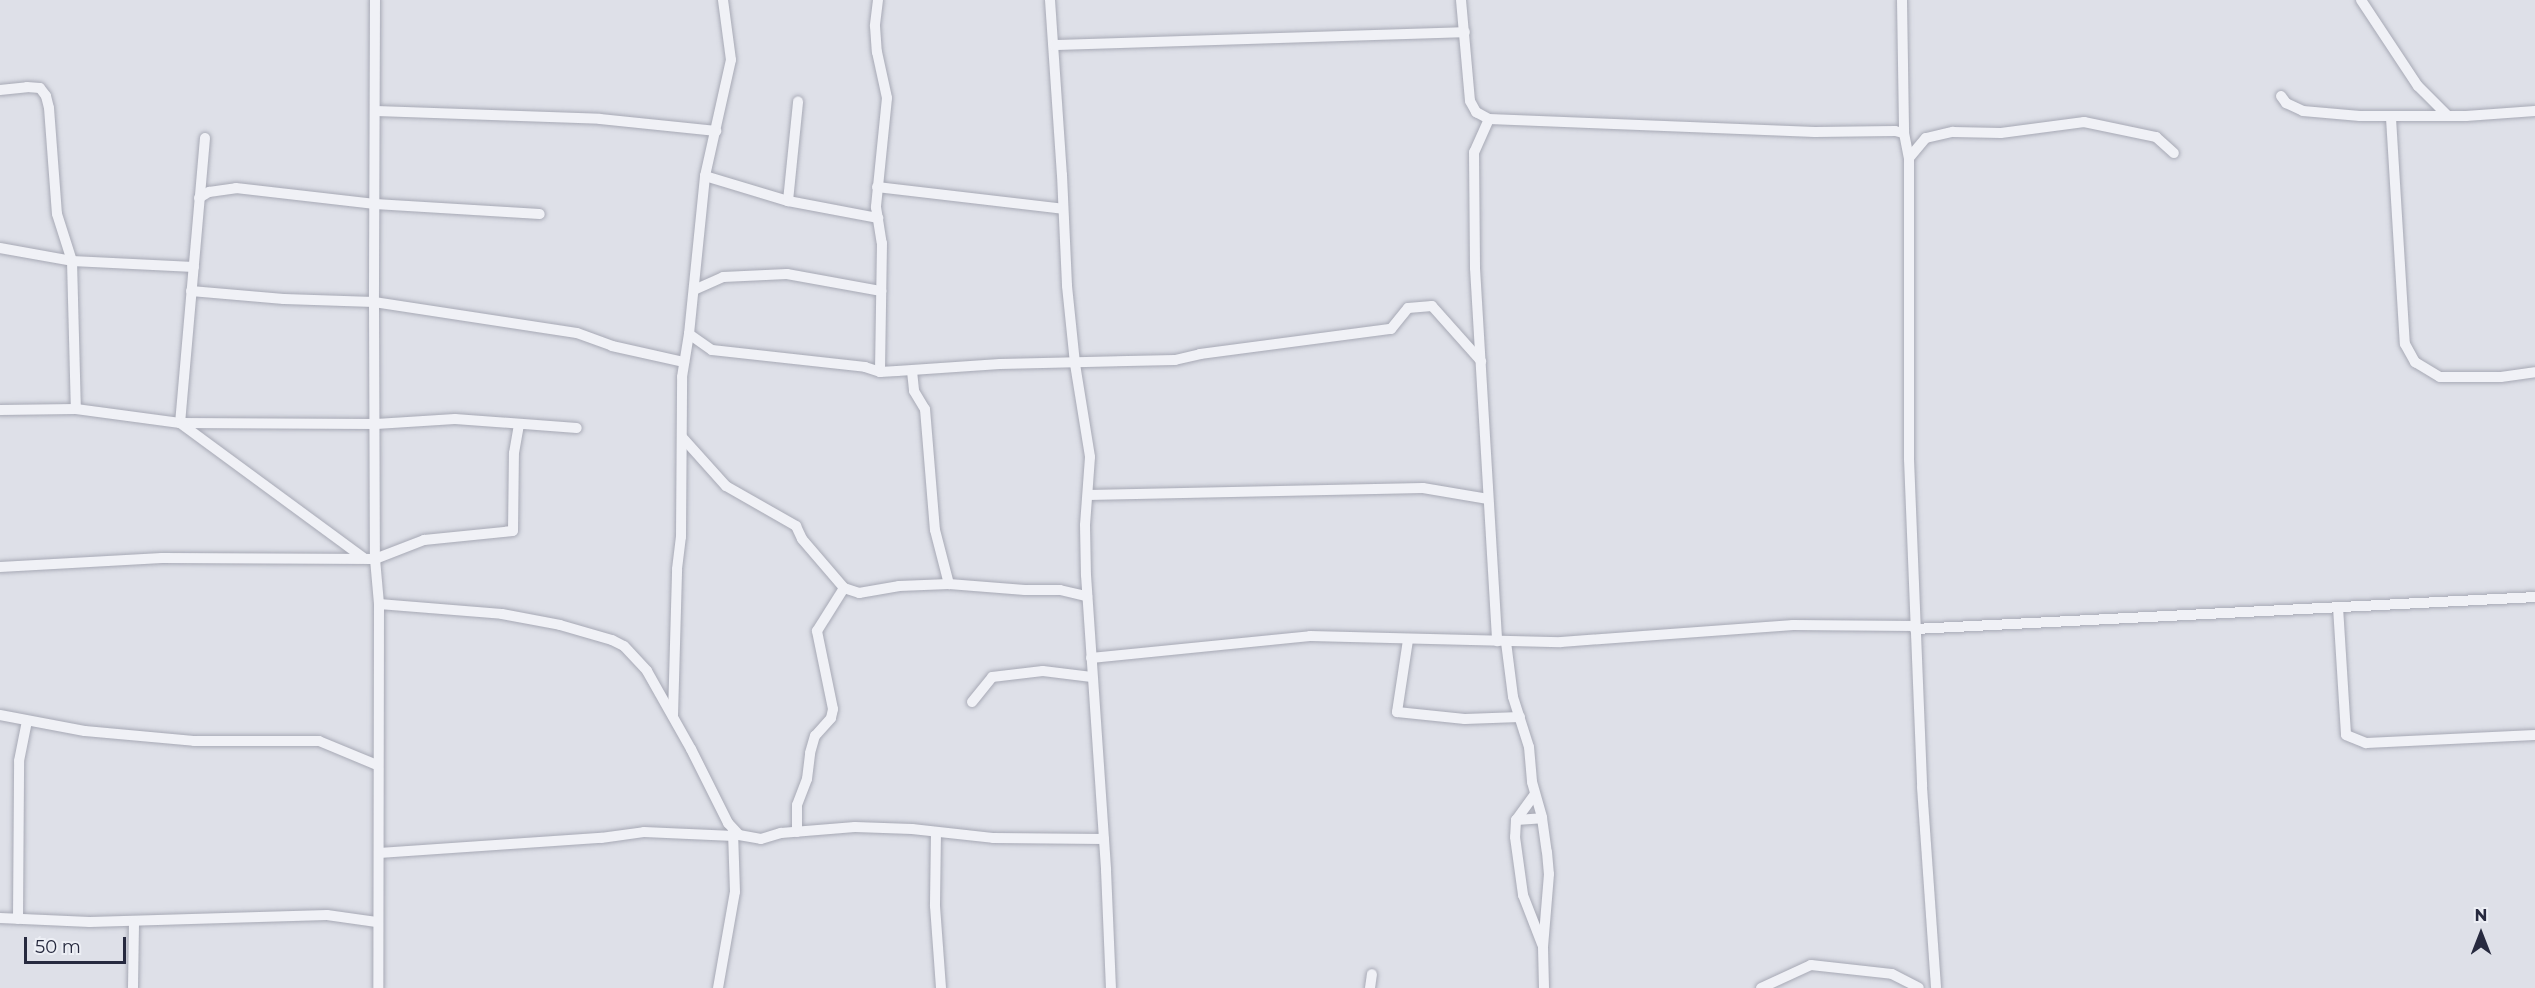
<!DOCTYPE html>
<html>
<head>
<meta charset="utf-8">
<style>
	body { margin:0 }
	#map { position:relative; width:2535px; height:988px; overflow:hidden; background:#dee0e8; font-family:Montserrat,sans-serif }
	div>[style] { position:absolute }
	.roads { filter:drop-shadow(0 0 2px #a7a9b5) drop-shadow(0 0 2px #a7a9b5) }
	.street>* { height:10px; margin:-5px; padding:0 5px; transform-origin:5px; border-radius:5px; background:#f0f1f6 }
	span { translate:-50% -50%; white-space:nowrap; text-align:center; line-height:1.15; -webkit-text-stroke:6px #edeff5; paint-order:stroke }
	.north { position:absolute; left:2451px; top:904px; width:60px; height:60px; -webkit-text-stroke:4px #edeff5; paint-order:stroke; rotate:0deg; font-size:16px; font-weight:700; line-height:24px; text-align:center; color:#272a3f }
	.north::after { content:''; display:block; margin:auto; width:21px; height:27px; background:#272a3f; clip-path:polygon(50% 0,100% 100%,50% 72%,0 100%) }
	.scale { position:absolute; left:24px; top:937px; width:102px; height:27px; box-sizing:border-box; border:3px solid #272a3f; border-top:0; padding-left:8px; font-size:18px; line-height:21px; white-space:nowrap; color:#272a3f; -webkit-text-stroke:4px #edeff5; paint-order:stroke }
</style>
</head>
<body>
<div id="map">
	<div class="roads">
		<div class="street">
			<div style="left:375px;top:0;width:302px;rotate:90.2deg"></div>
			<div style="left:374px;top:302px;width:257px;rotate:89.8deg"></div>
			<div style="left:375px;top:559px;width:45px;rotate:84.9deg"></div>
			<div style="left:379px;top:604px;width:384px;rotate:90.1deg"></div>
			<div style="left:878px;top:0;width:26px;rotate:97deg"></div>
			<div style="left:875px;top:26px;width:26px;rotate:86deg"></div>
			<div style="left:877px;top:52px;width:47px;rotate:77.7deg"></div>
			<div style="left:887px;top:98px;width:110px;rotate:95.8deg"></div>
			<div style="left:876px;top:207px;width:36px;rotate:81deg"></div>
			<div style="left:882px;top:243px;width:129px;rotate:90.9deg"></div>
			<div style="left:1050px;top:0;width:175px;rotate:86.1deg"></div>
			<div style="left:1062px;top:175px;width:111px;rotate:87.4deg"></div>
			<div style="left:1067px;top:286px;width:78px;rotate:84.1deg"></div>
			<div style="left:1075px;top:364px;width:94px;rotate:80.8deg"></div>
			<div style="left:1090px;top:457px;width:68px;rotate:94.2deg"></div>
			<div style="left:1085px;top:525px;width:50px;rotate:88.9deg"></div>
			<div style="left:1086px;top:575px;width:296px;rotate:86.1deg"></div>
			<div style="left:1106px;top:870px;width:118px;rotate:87.6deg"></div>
			<div style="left:1461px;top:0;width:101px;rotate:84.9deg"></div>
			<div style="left:1470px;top:101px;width:13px;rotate:61deg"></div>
			<div style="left:1476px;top:112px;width:15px;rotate:28deg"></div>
			<div style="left:1489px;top:119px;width:326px;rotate:2.3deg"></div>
			<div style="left:1815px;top:132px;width:80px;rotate:-0.7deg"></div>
			<div style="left:1895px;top:131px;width:9px;rotate:13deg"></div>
			<div style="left:1904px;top:133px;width:25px;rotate:79deg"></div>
			<div style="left:1909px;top:158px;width:301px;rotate:90deg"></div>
			<div style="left:1909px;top:459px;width:328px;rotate:87.7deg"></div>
			<div style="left:1922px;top:787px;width:201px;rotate:86deg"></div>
			<div style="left:1902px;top:0;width:133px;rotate:89.1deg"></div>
			<div style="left:2361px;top:0;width:103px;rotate:56.5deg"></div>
			<div style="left:2418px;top:86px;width:40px;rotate:45deg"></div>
			<div style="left:1054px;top:45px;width:411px;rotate:-1.8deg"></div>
			<div style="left:0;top:90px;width:27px;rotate:-6deg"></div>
			<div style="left:27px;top:87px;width:13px;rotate:4deg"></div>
			<div style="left:40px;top:88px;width:10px;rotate:53deg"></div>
			<div style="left:46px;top:96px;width:12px;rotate:76deg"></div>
			<div style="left:49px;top:108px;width:106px;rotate:85.7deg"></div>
			<div style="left:57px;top:214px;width:49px;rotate:72.3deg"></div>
			<div style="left:72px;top:261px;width:148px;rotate:88.5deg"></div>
			<div style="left:2281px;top:96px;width:9px;rotate:54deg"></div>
			<div style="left:2286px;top:103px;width:19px;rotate:25deg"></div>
			<div style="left:2303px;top:111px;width:57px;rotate:5deg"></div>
			<div style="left:2360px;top:116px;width:106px"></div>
			<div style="left:2466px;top:116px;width:69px;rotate:-4.1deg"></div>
			<div style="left:376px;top:111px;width:224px;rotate:2deg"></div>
			<div style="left:600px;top:119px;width:117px;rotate:5.9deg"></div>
			<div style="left:2391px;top:118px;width:226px;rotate:86.5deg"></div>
			<div style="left:2405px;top:344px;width:21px;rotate:61deg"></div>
			<div style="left:2415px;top:362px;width:29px;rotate:31deg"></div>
			<div style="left:2440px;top:377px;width:61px"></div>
			<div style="left:2501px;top:377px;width:34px;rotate:-8deg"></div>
			<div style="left:1489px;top:119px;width:36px;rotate:114deg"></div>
			<div style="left:1474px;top:152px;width:116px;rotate:89.5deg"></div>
			<div style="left:1475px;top:268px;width:374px;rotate:86.6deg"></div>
			<div style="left:205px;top:138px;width:286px;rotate:95deg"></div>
			<div style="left:180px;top:423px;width:196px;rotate:0.3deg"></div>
			<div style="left:376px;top:424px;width:79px;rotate:-3.6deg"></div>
			<div style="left:455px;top:419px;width:122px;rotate:4.2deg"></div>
			<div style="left:1909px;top:158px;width:26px;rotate:-50deg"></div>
			<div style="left:1926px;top:138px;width:28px;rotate:-13deg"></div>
			<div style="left:1953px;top:132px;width:48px;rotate:1.2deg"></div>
			<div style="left:2001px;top:133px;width:84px;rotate:-7.5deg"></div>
			<div style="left:2084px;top:122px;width:74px;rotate:11.8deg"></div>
			<div style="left:2156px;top:137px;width:24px;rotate:42deg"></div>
			<div style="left:705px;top:176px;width:87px;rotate:16.8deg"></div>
			<div style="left:788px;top:201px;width:92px;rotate:10.7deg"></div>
			<div style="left:877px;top:187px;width:187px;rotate:6.7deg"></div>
			<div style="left:199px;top:198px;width:12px;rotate:-31deg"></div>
			<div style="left:209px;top:192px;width:27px;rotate:-8deg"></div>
			<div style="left:236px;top:188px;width:140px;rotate:6.6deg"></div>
			<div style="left:375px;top:204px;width:165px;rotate:3.5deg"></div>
			<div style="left:788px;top:201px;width:100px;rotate:-84.2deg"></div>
			<div style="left:0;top:248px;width:73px;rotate:10.2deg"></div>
			<div style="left:72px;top:261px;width:122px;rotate:2.8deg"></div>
			<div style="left:694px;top:290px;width:32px;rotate:-24deg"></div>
			<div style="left:723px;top:277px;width:64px;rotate:-2.7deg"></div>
			<div style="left:787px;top:274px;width:96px;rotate:10.3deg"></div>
			<div style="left:191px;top:291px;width:93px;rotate:4.9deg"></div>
			<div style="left:284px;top:299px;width:90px;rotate:1.9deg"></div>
			<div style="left:374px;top:302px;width:205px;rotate:8.7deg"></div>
			<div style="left:577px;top:333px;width:37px;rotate:20deg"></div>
			<div style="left:612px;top:346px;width:74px;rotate:12.5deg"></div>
			<div style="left:689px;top:334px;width:28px;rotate:35deg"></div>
			<div style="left:712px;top:350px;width:154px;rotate:6.3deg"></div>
			<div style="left:865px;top:367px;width:16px;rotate:18deg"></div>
			<div style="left:880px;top:372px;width:17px;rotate:-3deg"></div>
			<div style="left:897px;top:371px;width:103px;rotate:-3.9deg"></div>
			<div style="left:1000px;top:364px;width:175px;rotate:-1.3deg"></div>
			<div style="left:1175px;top:360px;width:26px;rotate:-13deg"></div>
			<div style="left:1200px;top:354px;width:193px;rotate:-7.5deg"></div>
			<div style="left:1391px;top:329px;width:27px;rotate:-51deg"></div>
			<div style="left:1408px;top:308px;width:24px;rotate:-5deg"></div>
			<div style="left:1432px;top:306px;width:74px;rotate:48.3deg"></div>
			<div style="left:912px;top:371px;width:20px;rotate:84deg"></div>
			<div style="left:914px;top:391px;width:21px;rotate:59deg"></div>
			<div style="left:925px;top:409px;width:121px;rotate:85.3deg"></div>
			<div style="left:935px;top:530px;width:56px;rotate:75.5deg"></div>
			<div style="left:0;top:410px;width:76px;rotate:-0.8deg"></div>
			<div style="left:76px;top:409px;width:105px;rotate:7.7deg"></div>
			<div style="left:180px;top:423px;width:228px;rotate:36.3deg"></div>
			<div style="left:682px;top:437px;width:66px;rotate:48.1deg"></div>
			<div style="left:726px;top:486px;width:81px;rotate:29.7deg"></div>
			<div style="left:796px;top:526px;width:14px;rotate:65deg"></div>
			<div style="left:802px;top:539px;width:65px;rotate:49.4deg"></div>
			<div style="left:844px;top:588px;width:16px;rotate:18deg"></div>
			<div style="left:859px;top:593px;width:41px;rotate:-9.9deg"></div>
			<div style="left:899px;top:586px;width:50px;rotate:-2.3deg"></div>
			<div style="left:949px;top:584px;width:76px;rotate:4.5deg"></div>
			<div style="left:1025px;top:590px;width:35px"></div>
			<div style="left:1060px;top:590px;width:28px;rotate:13deg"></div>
			<div style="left:1088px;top:495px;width:335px;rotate:-1.2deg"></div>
			<div style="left:1423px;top:488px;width:66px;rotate:9.6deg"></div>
			<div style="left:0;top:567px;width:162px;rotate:-3.2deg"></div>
			<div style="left:162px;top:558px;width:213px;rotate:0.3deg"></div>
			<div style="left:375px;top:559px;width:53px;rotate:-21.2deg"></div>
			<div style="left:424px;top:540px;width:89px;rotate:-5.8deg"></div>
			<div style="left:513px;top:531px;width:78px;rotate:-89.3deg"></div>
			<div style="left:514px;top:453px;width:29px;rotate:-80deg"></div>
			<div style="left:379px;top:604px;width:123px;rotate:4.6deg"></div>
			<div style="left:502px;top:614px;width:59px;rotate:10.7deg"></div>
			<div style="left:560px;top:625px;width:54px;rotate:16.1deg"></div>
			<div style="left:612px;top:640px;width:13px;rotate:27deg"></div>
			<div style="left:624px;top:646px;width:34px;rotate:47deg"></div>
			<div style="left:647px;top:671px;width:90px;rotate:60.6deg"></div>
			<div style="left:691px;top:749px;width:83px;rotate:63.4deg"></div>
			<div style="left:728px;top:823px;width:16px;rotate:47deg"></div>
			<div style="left:739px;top:835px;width:22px;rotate:10deg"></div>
			<div style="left:761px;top:839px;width:21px;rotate:-17deg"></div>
			<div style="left:781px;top:833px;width:74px;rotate:-4.6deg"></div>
			<div style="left:855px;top:827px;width:57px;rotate:2deg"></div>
			<div style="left:912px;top:829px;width:81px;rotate:6.3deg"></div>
			<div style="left:993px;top:838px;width:111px;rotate:0.5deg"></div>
			<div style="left:2338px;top:607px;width:128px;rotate:86.4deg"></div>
			<div style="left:2346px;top:735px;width:22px;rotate:22deg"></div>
			<div style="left:2366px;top:743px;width:169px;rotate:-2.7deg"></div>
			<div style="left:1915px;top:629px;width:621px;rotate:-2.95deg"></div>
			<div style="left:1408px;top:640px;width:73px;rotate:98.7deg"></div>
			<div style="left:1397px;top:712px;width:68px;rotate:5.9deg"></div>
			<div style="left:1465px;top:719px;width:55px;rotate:-2.1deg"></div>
			<div style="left:1506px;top:642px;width:55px;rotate:82.7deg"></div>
			<div style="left:1513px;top:697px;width:52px;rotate:72.3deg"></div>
			<div style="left:1529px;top:747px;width:35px;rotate:85deg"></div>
			<div style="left:1532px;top:782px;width:37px;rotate:74deg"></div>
			<div style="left:1542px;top:818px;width:34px;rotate:82deg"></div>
			<div style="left:1547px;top:852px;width:22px;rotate:85deg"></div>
			<div style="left:1549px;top:874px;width:73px;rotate:94.7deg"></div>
			<div style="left:1543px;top:947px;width:41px;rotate:88.6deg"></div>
			<div style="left:1091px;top:658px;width:220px;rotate:-5.7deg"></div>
			<div style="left:1310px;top:636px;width:251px;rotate:1.4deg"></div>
			<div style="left:1561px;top:642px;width:233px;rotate:-4.2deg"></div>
			<div style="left:1793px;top:625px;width:122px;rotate:0.5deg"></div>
			<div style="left:972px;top:702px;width:32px;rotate:-51deg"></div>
			<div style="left:992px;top:677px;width:51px;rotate:-6.7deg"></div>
			<div style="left:1043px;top:671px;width:49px;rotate:7deg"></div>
			<div style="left:0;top:715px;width:86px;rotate:10.7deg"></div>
			<div style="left:85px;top:731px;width:109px;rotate:5.2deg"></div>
			<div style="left:194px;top:741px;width:125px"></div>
			<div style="left:319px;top:741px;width:63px;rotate:22.5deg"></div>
			<div style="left:673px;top:716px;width:147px;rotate:-88.4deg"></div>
			<div style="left:677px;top:569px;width:32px;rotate:-83deg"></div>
			<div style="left:681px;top:537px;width:160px;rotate:-89.6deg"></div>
			<div style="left:682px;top:377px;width:44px;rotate:-80.8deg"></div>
			<div style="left:689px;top:334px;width:159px;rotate:-84.2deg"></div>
			<div style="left:705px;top:176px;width:119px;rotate:-77.4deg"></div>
			<div style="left:731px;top:60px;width:61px;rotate:-97.6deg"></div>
			<div style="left:1535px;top:794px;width:32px;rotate:126deg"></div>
			<div style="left:1516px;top:820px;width:17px;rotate:93deg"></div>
			<div style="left:1515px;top:837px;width:59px;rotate:82.1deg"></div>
			<div style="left:1523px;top:895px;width:53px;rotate:68.8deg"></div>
			<div style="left:1516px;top:820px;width:26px;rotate:-4deg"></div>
			<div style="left:797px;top:832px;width:27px;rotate:-90deg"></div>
			<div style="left:797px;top:805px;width:28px;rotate:-69deg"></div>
			<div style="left:807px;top:779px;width:26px;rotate:-83deg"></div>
			<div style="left:810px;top:753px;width:18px;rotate:-74deg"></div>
			<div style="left:815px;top:736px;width:24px;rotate:-48deg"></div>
			<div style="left:831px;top:718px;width:9px;rotate:-77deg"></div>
			<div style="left:833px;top:709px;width:80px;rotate:-101.6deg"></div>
			<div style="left:817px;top:631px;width:51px;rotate:-57.9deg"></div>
			<div style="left:936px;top:832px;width:74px;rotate:90.8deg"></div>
			<div style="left:935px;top:906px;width:82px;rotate:85.8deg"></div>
			<div style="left:379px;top:853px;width:223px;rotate:-3.9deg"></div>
			<div style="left:601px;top:838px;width:43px;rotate:-7.9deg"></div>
			<div style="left:644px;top:832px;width:90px;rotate:2.5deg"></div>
			<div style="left:0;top:918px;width:90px;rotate:2.5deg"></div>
			<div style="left:90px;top:922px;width:237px;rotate:-1.7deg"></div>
			<div style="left:327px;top:915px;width:50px;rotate:8deg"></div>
			<div style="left:18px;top:919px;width:158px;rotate:-89.6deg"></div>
			<div style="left:19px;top:761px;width:41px;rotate:-78.7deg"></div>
			<div style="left:133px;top:988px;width:67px;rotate:-89.1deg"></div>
			<div style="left:718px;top:988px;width:97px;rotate:-80deg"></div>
			<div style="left:735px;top:892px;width:61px;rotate:-91.9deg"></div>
			<div style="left:1370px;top:988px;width:14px;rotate:-82deg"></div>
			<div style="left:1761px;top:988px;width:55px;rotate:-24.7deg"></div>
			<div style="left:1811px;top:965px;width:81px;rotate:6.3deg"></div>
			<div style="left:1892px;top:974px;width:30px;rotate:27deg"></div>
		</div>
	</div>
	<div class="north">N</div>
	<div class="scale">50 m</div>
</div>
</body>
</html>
